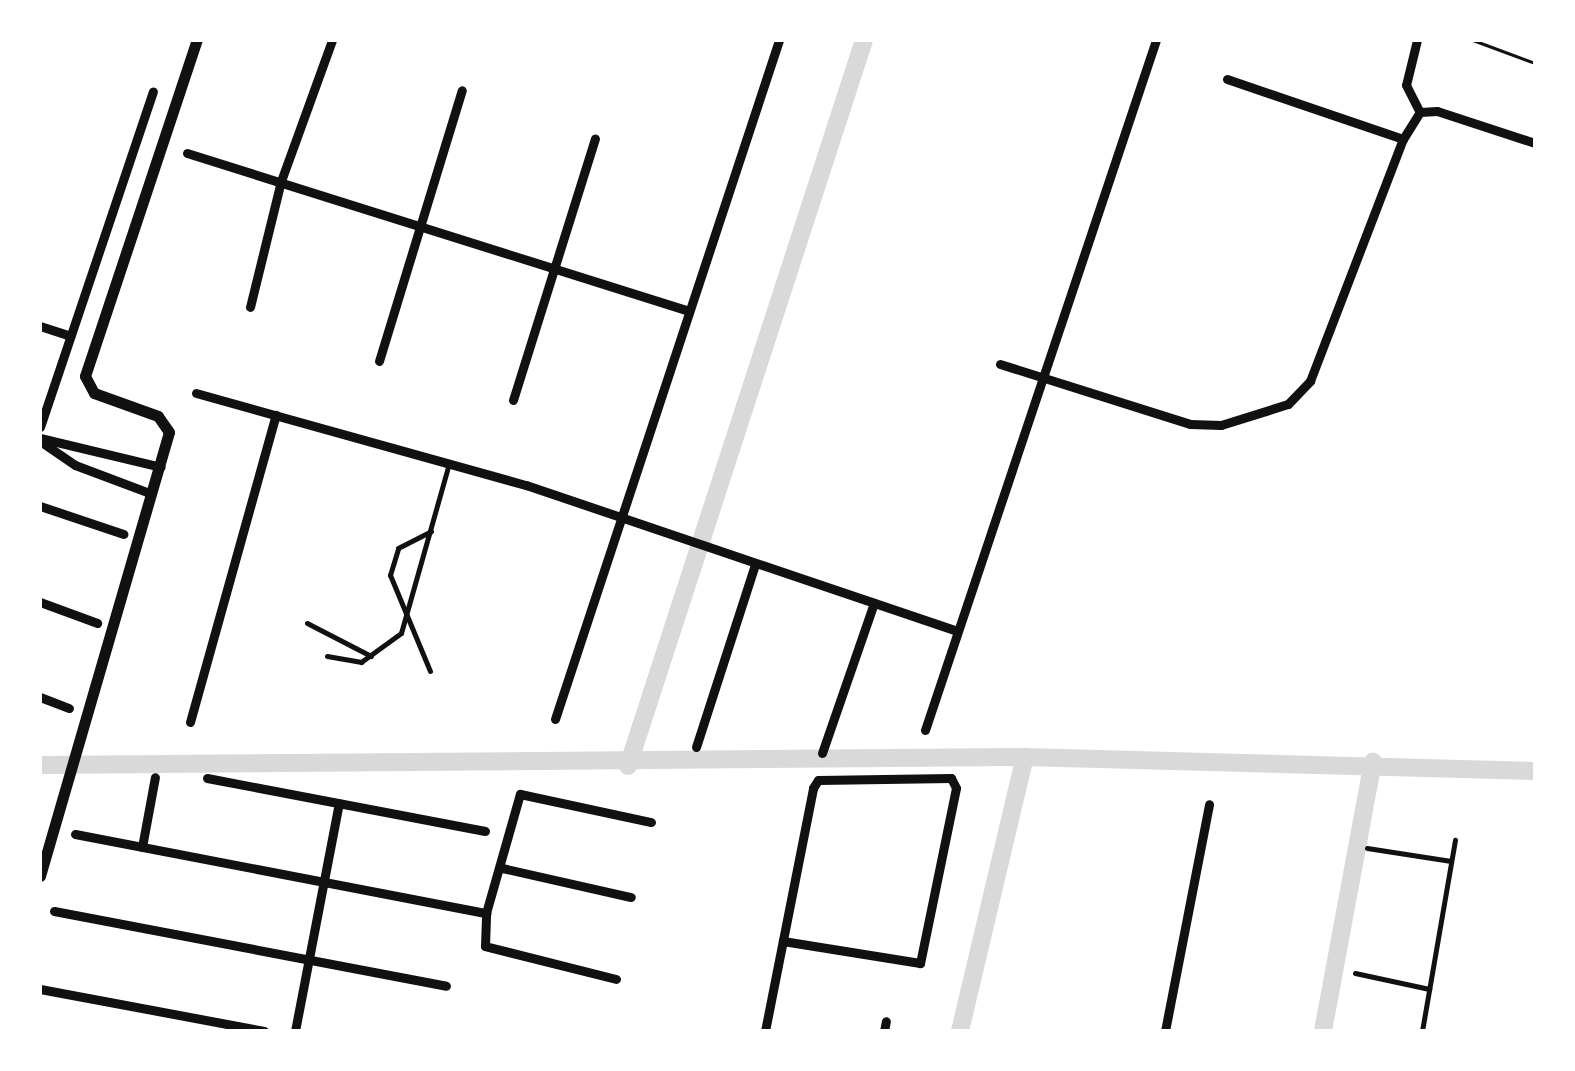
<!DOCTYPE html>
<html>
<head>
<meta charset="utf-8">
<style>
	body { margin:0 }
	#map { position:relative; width:1575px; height:1071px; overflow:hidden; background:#fff; font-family:Lora,serif }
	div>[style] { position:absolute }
	.canal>* { height:18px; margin:-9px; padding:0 9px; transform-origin:9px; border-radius:9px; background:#d9d9d9 }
	.path>* { height:2.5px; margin:-1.25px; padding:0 1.25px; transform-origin:1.25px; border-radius:1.25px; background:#111 }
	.service>* { height:5px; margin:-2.5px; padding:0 2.5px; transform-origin:2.5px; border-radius:2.5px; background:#111 }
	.minor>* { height:9px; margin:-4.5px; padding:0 4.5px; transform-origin:4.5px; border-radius:4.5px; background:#111 }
	.tertiary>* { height:11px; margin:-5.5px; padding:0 5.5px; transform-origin:5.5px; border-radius:5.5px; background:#111 }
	span { translate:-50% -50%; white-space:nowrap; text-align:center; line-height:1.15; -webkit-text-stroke:10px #fff; paint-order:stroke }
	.frame { position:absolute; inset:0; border:42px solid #fff; pointer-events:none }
</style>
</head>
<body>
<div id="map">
	<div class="canal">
		<div style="left:40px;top:765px;width:985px;rotate:-0.47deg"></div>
		<div style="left:1025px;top:757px;width:510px;rotate:1.57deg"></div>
		<div style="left:628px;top:766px;width:763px;rotate:-71.99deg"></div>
		<div style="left:960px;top:1031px;width:282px;rotate:-76.7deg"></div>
		<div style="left:1323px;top:1031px;width:274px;rotate:-79.5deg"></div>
	</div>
	<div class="path">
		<div style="left:1473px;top:40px;width:66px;rotate:20.4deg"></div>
	</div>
	<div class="service">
		<div style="left:307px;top:623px;width:72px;rotate:27.3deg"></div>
		<div style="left:327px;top:656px;width:35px;rotate:10deg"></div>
		<div style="left:361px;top:662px;width:49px;rotate:-35.9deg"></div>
		<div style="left:401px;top:633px;width:177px;rotate:-74.2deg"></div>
		<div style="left:430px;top:671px;width:104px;rotate:-112.6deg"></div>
		<div style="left:390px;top:575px;width:28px;rotate:-73deg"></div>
		<div style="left:398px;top:548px;width:37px;rotate:-27deg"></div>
		<div style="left:1367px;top:848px;width:85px;rotate:8.8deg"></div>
		<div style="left:1355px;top:973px;width:76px;rotate:12.2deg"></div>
		<div style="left:1422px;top:1031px;width:194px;rotate:-80.2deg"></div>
	</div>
	<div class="minor">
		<div style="left:1417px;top:40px;width:46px;rotate:103.7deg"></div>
		<div style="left:1406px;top:85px;width:30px;rotate:63deg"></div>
		<div style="left:1227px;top:79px;width:186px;rotate:18.8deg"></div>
		<div style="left:1403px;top:139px;width:32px;rotate:-58deg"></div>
		<div style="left:1420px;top:112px;width:17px;rotate:-3deg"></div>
		<div style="left:1437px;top:111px;width:103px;rotate:18.1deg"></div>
		<div style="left:187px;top:153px;width:526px;rotate:17.47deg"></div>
		<div style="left:250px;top:307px;width:130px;rotate:-76.2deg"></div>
		<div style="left:281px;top:181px;width:150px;rotate:-70.1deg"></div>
		<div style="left:40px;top:326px;width:32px;rotate:18deg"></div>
		<div style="left:379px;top:361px;width:283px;rotate:-73deg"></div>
		<div style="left:1000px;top:364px;width:199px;rotate:17.5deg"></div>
		<div style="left:1190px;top:424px;width:31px;rotate:2deg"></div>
		<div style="left:1221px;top:425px;width:70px;rotate:-17.4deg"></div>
		<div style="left:1288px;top:404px;width:32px;rotate:-46deg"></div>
		<div style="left:1310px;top:381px;width:259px;rotate:-69deg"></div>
		<div style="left:196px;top:393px;width:343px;rotate:15.6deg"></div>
		<div style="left:526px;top:485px;width:455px;rotate:18.7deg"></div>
		<div style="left:513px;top:400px;width:274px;rotate:-72.6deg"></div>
		<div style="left:40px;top:427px;width:354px;rotate:-71.4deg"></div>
		<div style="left:40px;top:438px;width:124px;rotate:13.5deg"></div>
		<div style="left:40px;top:441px;width:42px;rotate:34.4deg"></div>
		<div style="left:75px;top:465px;width:82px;rotate:20.6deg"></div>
		<div style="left:40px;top:506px;width:88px;rotate:18.6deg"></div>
		<div style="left:40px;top:602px;width:61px;rotate:20.2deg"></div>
		<div style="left:40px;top:697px;width:31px;rotate:21deg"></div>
		<div style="left:555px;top:719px;width:715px;rotate:-71.74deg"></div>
		<div style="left:190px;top:722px;width:319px;rotate:-74.4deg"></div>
		<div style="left:925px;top:730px;width:728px;rotate:-71.49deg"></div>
		<div style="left:696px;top:747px;width:192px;rotate:-72.1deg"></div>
		<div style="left:822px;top:753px;width:159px;rotate:-70.9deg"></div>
		<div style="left:207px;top:778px;width:283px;rotate:10.8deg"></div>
		<div style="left:75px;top:834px;width:419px;rotate:10.9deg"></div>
		<div style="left:142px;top:847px;width:71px;rotate:-79.5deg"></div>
		<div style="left:502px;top:868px;width:132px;rotate:12.7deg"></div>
		<div style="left:54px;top:911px;width:399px;rotate:10.8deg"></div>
		<div style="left:616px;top:979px;width:135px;rotate:-165.9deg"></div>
		<div style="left:485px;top:946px;width:33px;rotate:-88deg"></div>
		<div style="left:486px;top:913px;width:124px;rotate:-74.1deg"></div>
		<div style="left:520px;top:794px;width:134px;rotate:12.1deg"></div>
		<div style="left:40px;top:989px;width:228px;rotate:10.6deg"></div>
		<div style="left:295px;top:1031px;width:232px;rotate:-79.1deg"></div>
		<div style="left:765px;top:1031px;width:248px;rotate:-78.8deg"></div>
		<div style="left:813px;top:788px;width:9px;rotate:-58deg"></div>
		<div style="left:818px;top:780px;width:133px;rotate:-0.9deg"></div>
		<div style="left:951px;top:778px;width:11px;rotate:63deg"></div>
		<div style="left:956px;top:788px;width:179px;rotate:101.6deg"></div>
		<div style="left:920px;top:963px;width:139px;rotate:-170.9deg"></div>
		<div style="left:884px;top:1031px;width:10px;rotate:-79deg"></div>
		<div style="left:1165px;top:1031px;width:231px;rotate:-79deg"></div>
	</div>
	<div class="tertiary">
		<div style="left:40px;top:876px;width:462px;rotate:-73.8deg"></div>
		<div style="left:169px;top:432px;width:19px;rotate:-125deg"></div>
		<div style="left:158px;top:416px;width:68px;rotate:-160.2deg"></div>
		<div style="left:94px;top:393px;width:19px;rotate:-118deg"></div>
		<div style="left:85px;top:376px;width:354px;rotate:-71.6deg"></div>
	</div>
	<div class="frame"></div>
</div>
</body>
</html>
